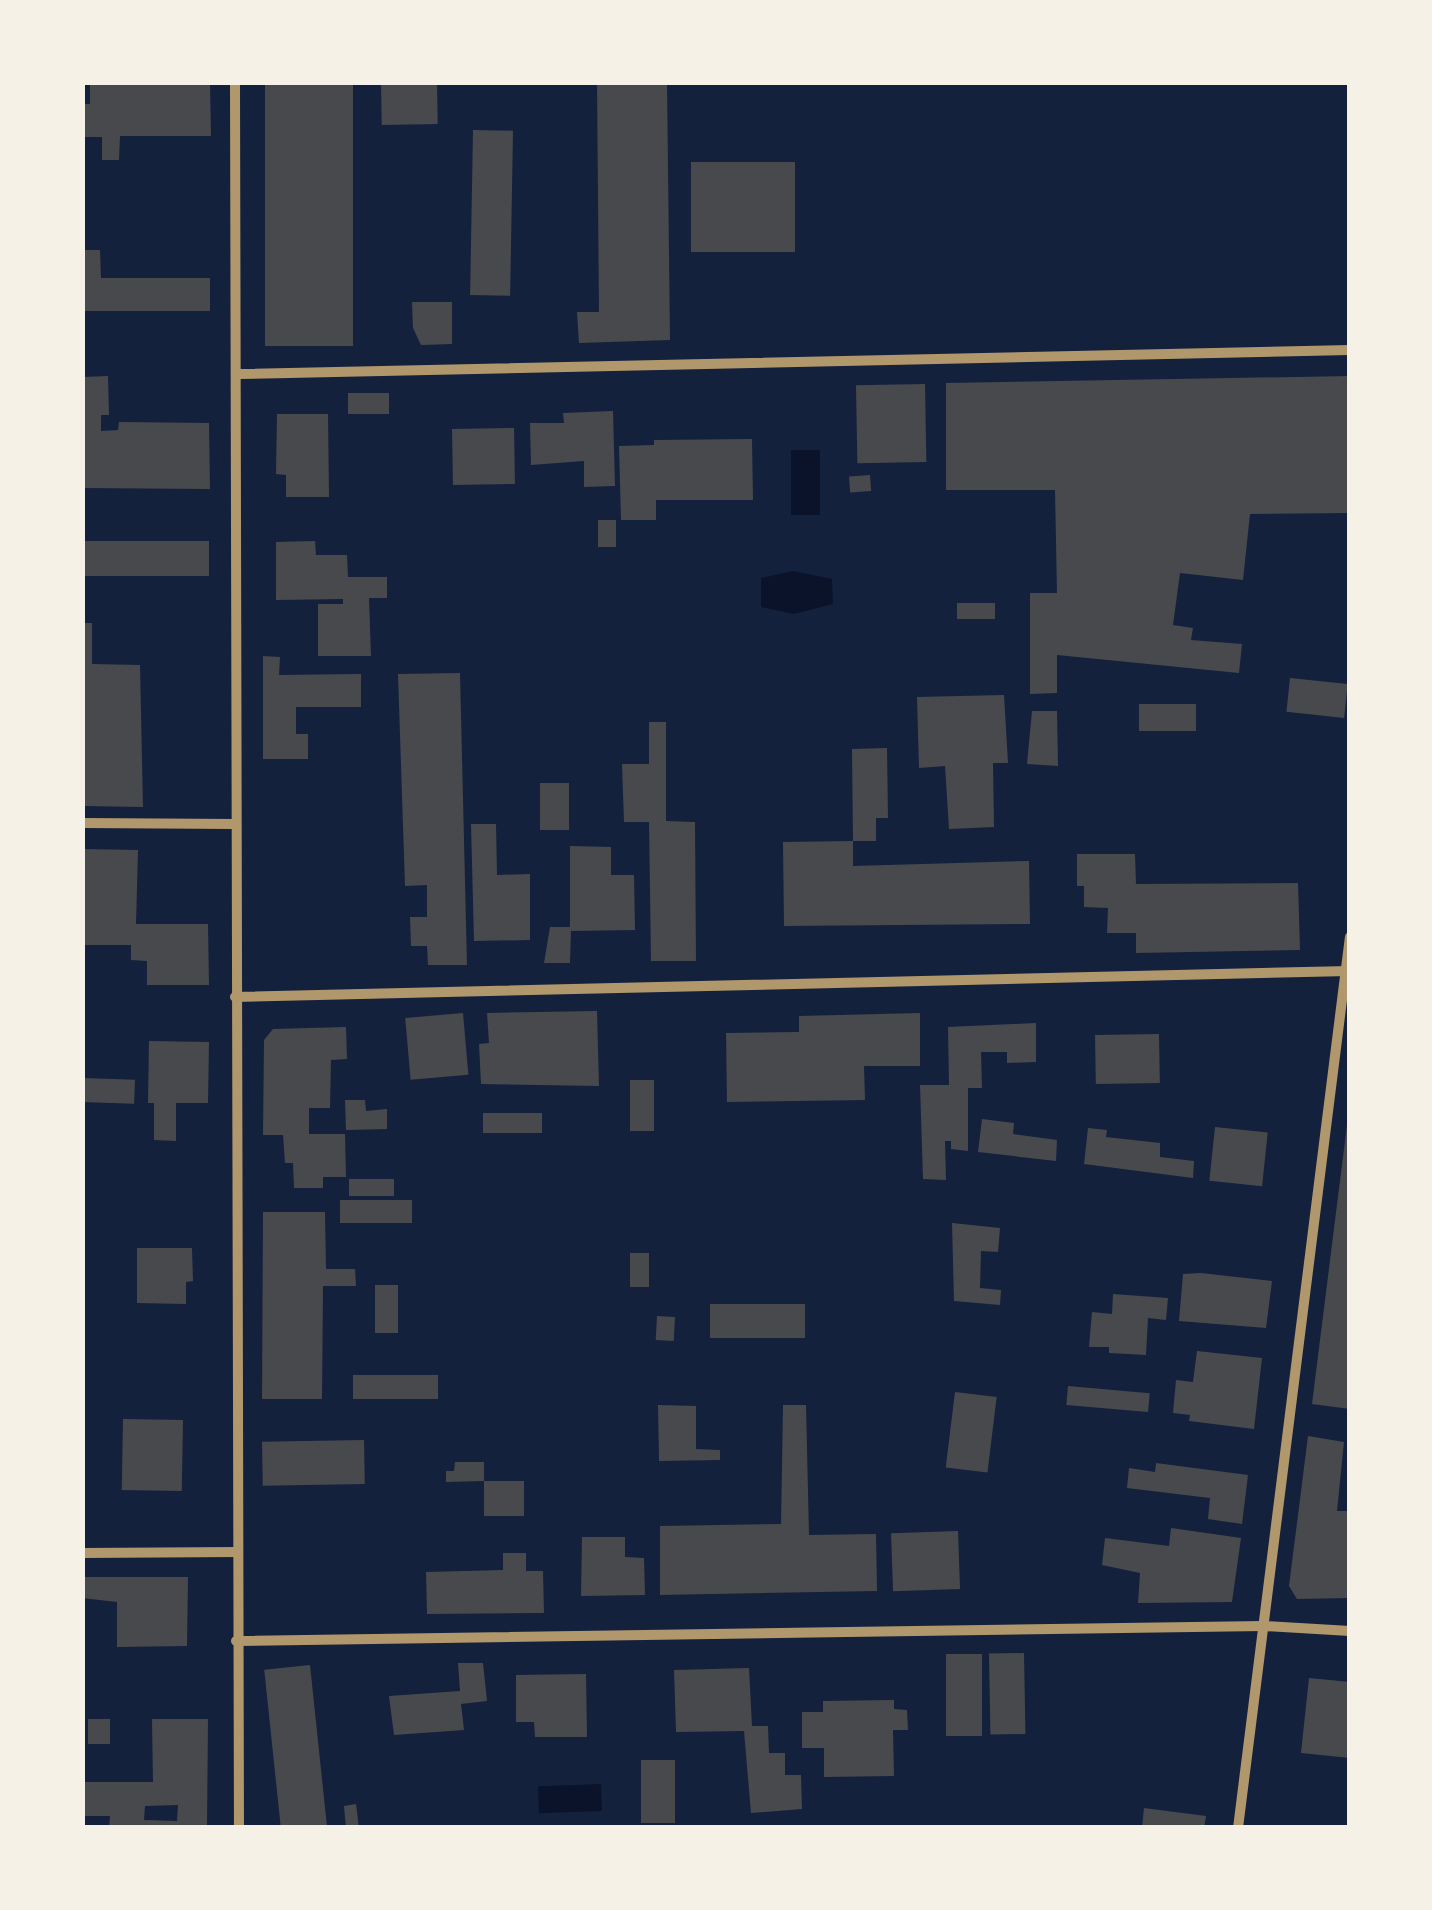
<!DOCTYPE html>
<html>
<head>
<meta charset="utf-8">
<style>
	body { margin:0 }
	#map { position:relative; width:1432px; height:1910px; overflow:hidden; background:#14213d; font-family:"DejaVu Sans",sans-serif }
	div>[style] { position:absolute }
	.water>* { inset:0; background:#0b132b; transform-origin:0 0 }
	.building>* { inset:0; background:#48494c; transform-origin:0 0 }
	.minor>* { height:10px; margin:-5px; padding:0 5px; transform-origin:5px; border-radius:5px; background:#b1986c }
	span { translate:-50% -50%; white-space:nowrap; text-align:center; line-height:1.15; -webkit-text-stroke:10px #f6f1e7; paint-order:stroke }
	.frame { position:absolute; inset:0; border:85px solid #f6f1e7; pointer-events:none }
</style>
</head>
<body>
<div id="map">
	<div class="water">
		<div style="left:791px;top:450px;width:29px;height:65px"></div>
		<div style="clip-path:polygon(793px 571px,832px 579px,833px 604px,794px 614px,761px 607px,761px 578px)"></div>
		<div style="left:601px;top:1784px;width:27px;height:63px;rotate:88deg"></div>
	</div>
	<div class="building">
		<div style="clip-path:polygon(210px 82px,211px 136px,120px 136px,119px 160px,102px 160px,102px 137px,82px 137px,82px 104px,90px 104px,90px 83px)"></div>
		<div style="left:437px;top:82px;width:42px;height:56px;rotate:89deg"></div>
		<div style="clip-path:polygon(597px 82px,667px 82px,670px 340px,579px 343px,577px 312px,599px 312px)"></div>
		<div style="left:353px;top:83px;width:263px;height:88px;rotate:90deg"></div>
		<div style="left:473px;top:130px;width:40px;height:165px;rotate:1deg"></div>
		<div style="left:691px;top:162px;width:104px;height:90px"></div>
		<div style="clip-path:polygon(82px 250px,100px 250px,101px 278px,210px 278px,210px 311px,82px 311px)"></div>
		<div style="clip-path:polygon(412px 302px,452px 302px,452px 344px,421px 345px,413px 328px)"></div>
		<div style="clip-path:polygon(108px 376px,109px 415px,101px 415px,101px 431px,118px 430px,119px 422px,209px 423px,210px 489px,82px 488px,82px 377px)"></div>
		<div style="clip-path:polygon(1350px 376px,1350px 513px,1250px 514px,1243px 580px,1180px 573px,1173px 625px,1193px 628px,1191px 640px,1242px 644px,1239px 673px,1057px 655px,1057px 693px,1030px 694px,1030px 593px,1057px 593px,1055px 490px,946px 490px,946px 383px)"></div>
		<div style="left:925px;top:384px;width:78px;height:69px;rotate:89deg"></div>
		<div style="left:348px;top:393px;width:41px;height:21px"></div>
		<div style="clip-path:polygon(613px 411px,615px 486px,584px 487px,584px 461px,531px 465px,530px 423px,564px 423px,563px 413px)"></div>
		<div style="clip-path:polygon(277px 414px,328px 414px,329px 497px,286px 497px,286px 475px,276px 474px)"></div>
		<div style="left:514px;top:428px;width:56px;height:62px;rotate:89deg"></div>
		<div style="clip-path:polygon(752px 439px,753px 500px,656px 500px,656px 520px,621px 520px,619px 446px,654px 445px,654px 440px)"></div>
		<div style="left:870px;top:475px;width:16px;height:21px;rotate:86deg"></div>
		<div style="left:598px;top:520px;width:18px;height:27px"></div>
		<div style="left:82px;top:541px;width:127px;height:35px"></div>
		<div style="clip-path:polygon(315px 541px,316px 555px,347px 555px,348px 577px,387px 577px,387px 598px,369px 598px,371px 656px,318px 656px,318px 604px,343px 604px,343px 599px,276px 600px,276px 542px)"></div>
		<div style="left:957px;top:603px;width:38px;height:16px"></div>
		<div style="clip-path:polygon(82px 623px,92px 623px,92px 664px,140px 665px,143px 807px,82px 806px)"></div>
		<div style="clip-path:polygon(263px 656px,280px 657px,279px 675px,361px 674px,361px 707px,296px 707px,296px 734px,308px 734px,308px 759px,263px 759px)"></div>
		<div style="clip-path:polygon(460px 673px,467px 965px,428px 965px,427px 946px,411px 946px,410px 917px,427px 917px,427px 885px,405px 886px,398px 674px)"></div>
		<div style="left:1290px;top:678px;width:58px;height:34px;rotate:6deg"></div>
		<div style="clip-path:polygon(1004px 695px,1008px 763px,993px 763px,994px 827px,949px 829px,945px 766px,919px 768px,917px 697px)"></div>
		<div style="left:1139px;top:704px;width:57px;height:27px"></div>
		<div style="clip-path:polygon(1032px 711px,1057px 711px,1058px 766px,1027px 764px)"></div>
		<div style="clip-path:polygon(649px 722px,666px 722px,666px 821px,695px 822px,696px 961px,651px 961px,649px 822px,624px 822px,622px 764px,649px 764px)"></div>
		<div style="clip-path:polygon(887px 748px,888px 818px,876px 818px,876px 841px,853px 841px,853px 866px,1029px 861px,1030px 924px,784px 926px,783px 842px,853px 841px,852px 749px)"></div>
		<div style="left:540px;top:783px;width:29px;height:47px"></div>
		<div style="clip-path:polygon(471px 824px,496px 824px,497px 875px,530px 874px,530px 940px,474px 941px)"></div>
		<div style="clip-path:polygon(570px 846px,611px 847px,611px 875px,634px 875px,635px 930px,571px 931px,570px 963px,544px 963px,550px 927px,570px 927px)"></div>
		<div style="clip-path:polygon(82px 849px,138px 850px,136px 924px,208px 924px,209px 985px,147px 985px,147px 961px,131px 960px,131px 945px,82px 945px)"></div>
		<div style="clip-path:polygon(1077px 854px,1135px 854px,1136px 884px,1298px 883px,1300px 950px,1136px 953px,1136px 933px,1107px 933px,1108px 908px,1084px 907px,1084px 886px,1077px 886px)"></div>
		<div style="clip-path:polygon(597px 1011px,599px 1086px,481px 1084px,479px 1044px,489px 1043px,487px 1013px)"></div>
		<div style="left:463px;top:1013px;width:62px;height:58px;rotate:85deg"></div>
		<div style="clip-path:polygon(920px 1013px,920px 1066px,864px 1066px,865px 1100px,727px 1102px,726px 1033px,799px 1032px,799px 1016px)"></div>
		<div style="clip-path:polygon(1036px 1023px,1036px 1062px,1007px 1063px,1007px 1052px,981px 1052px,982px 1088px,968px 1088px,968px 1151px,951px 1149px,951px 1141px,945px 1141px,946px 1180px,923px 1179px,920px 1085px,949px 1085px,948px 1027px)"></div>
		<div style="clip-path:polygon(346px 1027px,347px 1059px,331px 1060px,330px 1108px,309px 1108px,309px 1134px,345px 1134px,346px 1177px,323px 1177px,323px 1188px,294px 1188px,293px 1163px,285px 1163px,283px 1135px,263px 1135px,264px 1040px,273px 1029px)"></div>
		<div style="left:1159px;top:1034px;width:49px;height:64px;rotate:89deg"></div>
		<div style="clip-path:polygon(149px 1041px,209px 1042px,208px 1103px,176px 1103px,176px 1141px,154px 1140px,154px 1103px,148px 1103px)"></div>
		<div style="left:82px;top:1078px;width:53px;height:24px;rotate:2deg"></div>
		<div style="left:630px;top:1080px;width:24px;height:51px"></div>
		<div style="clip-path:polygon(345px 1100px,365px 1100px,366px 1111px,387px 1109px,387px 1129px,346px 1130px)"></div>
		<div style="left:483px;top:1113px;width:59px;height:20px"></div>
		<div style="clip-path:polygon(982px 1119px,1014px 1123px,1013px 1134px,1057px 1140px,1056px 1161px,978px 1152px)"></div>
		<div style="clip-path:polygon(1347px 1125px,1350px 1125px,1350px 1409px,1312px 1404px)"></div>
		<div style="left:1215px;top:1127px;width:53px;height:54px;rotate:6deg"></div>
		<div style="clip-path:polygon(1088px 1128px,1107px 1130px,1106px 1137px,1160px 1143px,1160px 1157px,1194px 1161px,1193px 1178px,1084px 1164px)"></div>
		<div style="left:349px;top:1179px;width:45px;height:17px"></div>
		<div style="left:340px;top:1200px;width:72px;height:23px"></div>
		<div style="clip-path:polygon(263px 1212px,325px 1212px,326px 1269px,355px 1269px,356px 1286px,323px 1286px,322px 1399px,262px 1399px)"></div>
		<div style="clip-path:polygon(952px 1223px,1000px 1228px,998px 1252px,981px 1251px,980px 1288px,1001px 1290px,1000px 1305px,954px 1301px)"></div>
		<div style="clip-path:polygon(137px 1248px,192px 1248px,193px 1281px,186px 1282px,186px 1304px,137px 1303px)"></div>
		<div style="left:630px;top:1253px;width:19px;height:34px"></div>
		<div style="clip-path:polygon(1201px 1273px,1272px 1281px,1266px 1328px,1179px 1321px,1183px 1274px)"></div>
		<div style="left:398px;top:1285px;width:48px;height:23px;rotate:90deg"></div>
		<div style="clip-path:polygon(1113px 1294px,1168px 1298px,1166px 1320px,1148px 1318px,1146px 1355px,1109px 1353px,1109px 1347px,1089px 1347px,1092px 1312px,1112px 1314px)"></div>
		<div style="left:805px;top:1304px;width:34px;height:95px;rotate:90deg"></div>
		<div style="left:657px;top:1316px;width:18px;height:24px;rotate:3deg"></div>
		<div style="clip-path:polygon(1197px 1351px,1262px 1358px,1254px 1429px,1189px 1421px,1190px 1415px,1173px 1413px,1176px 1380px,1193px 1382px)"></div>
		<div style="left:353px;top:1375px;width:85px;height:24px"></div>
		<div style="left:1068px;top:1386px;width:82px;height:19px;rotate:5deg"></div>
		<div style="left:955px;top:1392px;width:42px;height:76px;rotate:7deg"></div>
		<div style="clip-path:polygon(658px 1405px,696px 1406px,696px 1449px,720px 1450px,720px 1460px,659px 1461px)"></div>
		<div style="clip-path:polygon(783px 1405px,806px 1405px,809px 1535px,876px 1534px,877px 1591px,660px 1595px,660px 1526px,781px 1524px)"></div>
		<div style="left:123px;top:1419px;width:60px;height:71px;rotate:1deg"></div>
		<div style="clip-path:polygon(1308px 1436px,1344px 1442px,1337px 1511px,1350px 1511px,1350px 1598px,1297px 1599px,1289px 1586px)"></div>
		<div style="left:364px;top:1440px;width:44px;height:102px;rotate:89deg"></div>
		<div style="clip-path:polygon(455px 1462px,484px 1462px,484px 1481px,446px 1482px,446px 1471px,454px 1471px)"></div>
		<div style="clip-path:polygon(1156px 1463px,1248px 1475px,1242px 1524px,1208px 1519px,1210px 1498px,1127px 1488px,1129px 1468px,1155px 1472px)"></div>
		<div style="left:524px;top:1481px;width:35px;height:40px;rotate:90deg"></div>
		<div style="clip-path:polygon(1171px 1528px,1241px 1538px,1232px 1602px,1138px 1603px,1140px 1573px,1102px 1565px,1105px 1538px,1169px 1546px)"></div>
		<div style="left:958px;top:1531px;width:58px;height:67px;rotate:88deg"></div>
		<div style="clip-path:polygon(582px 1537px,625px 1537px,625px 1557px,644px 1558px,645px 1595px,581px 1596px)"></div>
		<div style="clip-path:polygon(503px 1553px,526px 1553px,526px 1571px,543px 1571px,544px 1613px,427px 1614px,426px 1572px,503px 1570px)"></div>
		<div style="clip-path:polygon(82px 1577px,188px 1577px,187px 1646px,117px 1647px,117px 1602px,82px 1598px)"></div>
		<div style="left:1024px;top:1653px;width:81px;height:35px;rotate:89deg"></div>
		<div style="left:946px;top:1654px;width:36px;height:82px"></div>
		<div style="clip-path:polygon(458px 1663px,483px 1663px,487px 1701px,461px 1704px,464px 1730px,394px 1735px,389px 1696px,460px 1691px)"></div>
		<div style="left:310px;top:1665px;width:164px;height:46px;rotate:84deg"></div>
		<div style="clip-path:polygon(749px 1668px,752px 1726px,768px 1726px,769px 1753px,785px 1753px,785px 1775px,801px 1775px,802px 1809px,751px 1813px,744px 1731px,676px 1732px,674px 1670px)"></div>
		<div style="clip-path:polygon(586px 1674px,587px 1737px,535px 1737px,534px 1722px,516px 1722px,516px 1675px)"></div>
		<div style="clip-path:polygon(1309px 1678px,1350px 1682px,1350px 1758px,1301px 1753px)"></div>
		<div style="clip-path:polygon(894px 1700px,894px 1709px,907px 1710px,908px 1730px,893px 1730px,894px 1776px,824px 1777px,824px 1748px,802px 1748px,802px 1712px,823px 1712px,823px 1701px)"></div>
		<div style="left:88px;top:1719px;width:22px;height:25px"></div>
		<div style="clip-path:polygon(evenodd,152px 1719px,208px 1719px,207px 1828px,109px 1828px,110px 1816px,82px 1816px,82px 1782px,153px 1782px,152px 1719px,178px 1805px,177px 1821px,144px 1820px,145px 1806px,178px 1805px)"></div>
		<div style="left:675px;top:1760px;width:63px;height:34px;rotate:90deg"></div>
		<div style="clip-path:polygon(356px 1804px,359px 1828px,346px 1828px,344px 1806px)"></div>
		<div style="clip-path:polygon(1144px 1808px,1206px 1816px,1204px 1828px,1142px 1828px)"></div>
	</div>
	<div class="minor">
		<div style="left:235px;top:82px;width:1746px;rotate:89.87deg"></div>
		<div style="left:239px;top:374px;width:1111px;rotate:-1.24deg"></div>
		<div style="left:82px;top:823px;width:152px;rotate:0.4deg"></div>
		<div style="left:235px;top:997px;width:1115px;rotate:-1.34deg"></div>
		<div style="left:82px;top:1553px;width:156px;rotate:-0.4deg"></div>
		<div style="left:236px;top:1641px;width:1028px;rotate:-0.84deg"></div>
		<div style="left:1264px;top:1626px;width:86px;rotate:3.3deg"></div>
		<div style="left:1238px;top:1828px;width:898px;rotate:-82.84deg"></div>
	</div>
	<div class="frame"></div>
</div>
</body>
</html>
